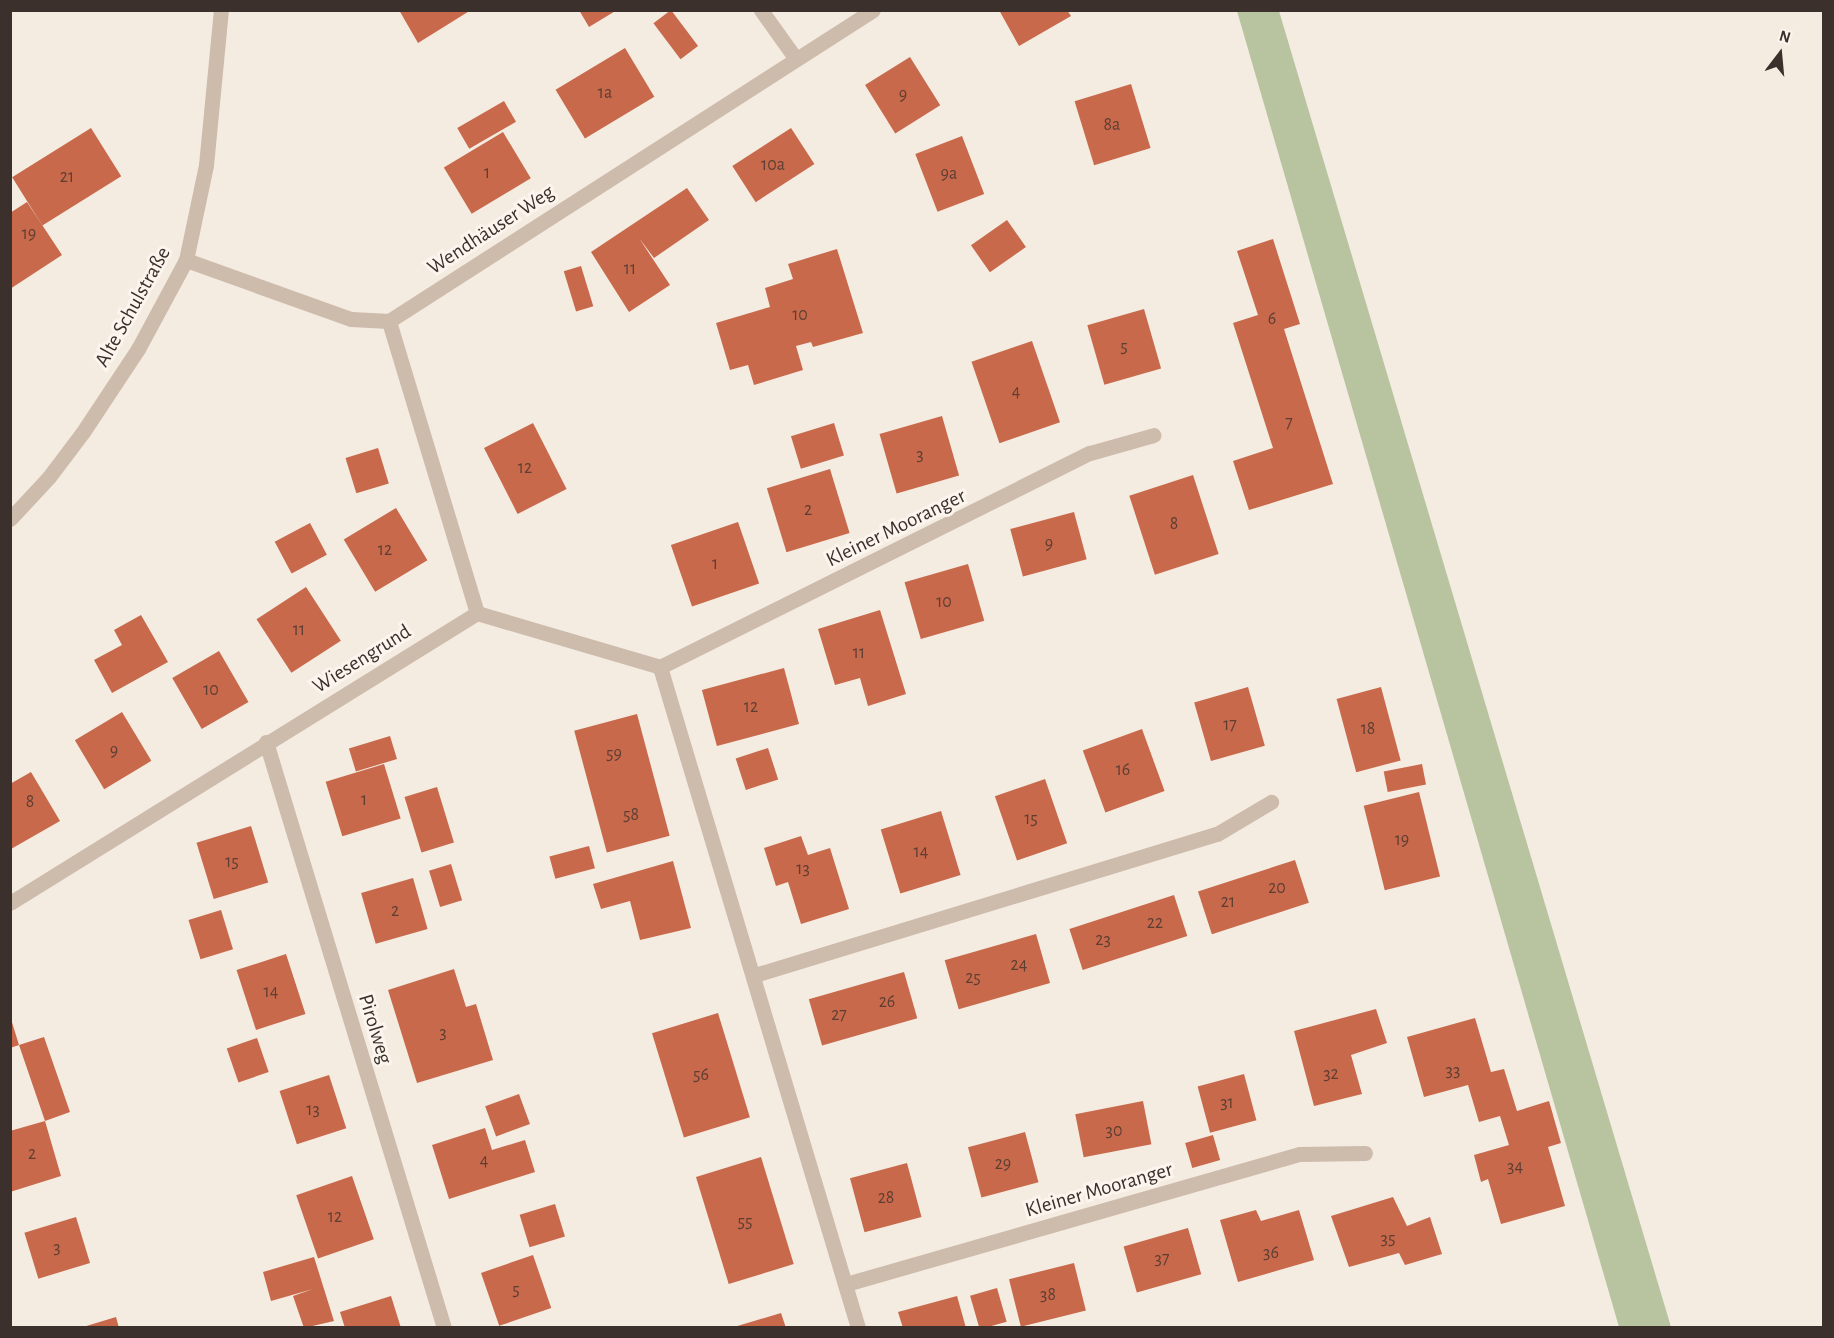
<!DOCTYPE html>
<html>
<head>
<meta charset="utf-8">
<style>
	body { margin:0 }
	#map { position:relative; width:1834px; height:1338px; overflow:hidden; background:#f4ebe1; font-family:"Alegreya Sans",sans-serif }
	div>[style] { position:absolute }
	.green>* { inset:0; background:#b8c4a0 }
	.building>* { inset:0; background:#c8694b; transform-origin:0 0 }
	.minor>* { height:15px; margin:-7.5px; padding:0 7.5px; transform-origin:7.5px; border-radius:7.5px; background:#cdbbac }
	span { translate:-50% -50%; white-space:nowrap; text-align:center; line-height:1.15; -webkit-text-stroke:6px #fbf5ee; paint-order:stroke }
	.number-label { font-size:18px; color:#5e3e33 }
	.number-label span { -webkit-text-stroke-width:0 }
	.street-label { font-size:21px; color:#3b302b }
	.frame { position:absolute; inset:0; border:12px solid #3b302b; pointer-events:none }
	.north { position:absolute; left:1750px; top:24px; width:60px; height:60px; -webkit-text-stroke:4px #fbf5ee; paint-order:stroke; rotate:16deg; font-size:16px; font-weight:700; line-height:24px; text-align:center; color:#3b302b }
	.north::after { content:''; display:block; margin:auto; width:21px; height:27px; background:#3b302b; clip-path:polygon(50% 0,100% 100%,50% 72%,0 100%) }
</style>
</head>
<body>
<div id="map">
	<div class="green">
		<div style="clip-path:polygon(1237px 11px,1279px 11px,1671px 1327px,1619px 1327px)"></div>
	</div>
	<div class="building">
		<div style="clip-path:polygon(399px 10px,471px 10px,418px 43px)"></div>
		<div style="clip-path:polygon(579px 10px,617px 10px,589px 27px)"></div>
		<div style="left:671px;top:10px;width:45px;height:22px;rotate:53deg"></div>
		<div style="clip-path:polygon(999px 10px,1067px 10px,1071px 16px,1019px 46px)"></div>
		<div style="left:625px;top:48px;width:57px;height:81px;rotate:59deg"></div>
		<div style="left:910px;top:57px;width:57px;height:53px;rotate:58deg"></div>
		<div style="left:1131px;top:84px;width:67px;height:59px;rotate:73deg"></div>
		<div style="left:504px;top:101px;width:24px;height:54px;rotate:60deg"></div>
		<div style="left:91px;top:128px;width:57px;height:93px;rotate:58deg"></div>
		<div style="left:791px;top:128px;width:43px;height:70px;rotate:57deg"></div>
		<div style="left:503px;top:132px;width:54px;height:69px;rotate:59deg"></div>
		<div style="left:962px;top:136px;width:62px;height:50px;rotate:69deg"></div>
		<div style="clip-path:polygon(687px 188px,709px 220px,654px 258px,639px 238px,670px 285px,629px 312px,591px 252px)"></div>
		<div style="clip-path:polygon(27px 202px,62px 255px,10px 289px,10px 213px)"></div>
		<div style="left:1007px;top:220px;width:33px;height:44px;rotate:55deg"></div>
		<div style="clip-path:polygon(1273px 239px,1300px 324px,1284px 329px,1333px 484px,1249px 510px,1233px 461px,1273px 448px,1233px 323px,1258px 315px,1237px 251px)"></div>
		<div style="clip-path:polygon(837px 249px,863px 333px,813px 347px,811px 342px,796px 346px,803px 370px,754px 385px,748px 365px,730px 370px,716px 323px,770px 307px,765px 288px,793px 279px,788px 264px)"></div>
		<div style="left:581px;top:266px;width:42px;height:18px;rotate:73deg"></div>
		<div style="left:1144px;top:309px;width:62px;height:59px;rotate:74deg"></div>
		<div style="left:1032px;top:341px;width:86px;height:64px;rotate:71deg"></div>
		<div style="left:942px;top:416px;width:62px;height:65px;rotate:74deg"></div>
		<div style="left:533px;top:423px;width:74px;height:55px;rotate:63deg"></div>
		<div style="left:834px;top:423px;width:34px;height:45px;rotate:73deg"></div>
		<div style="left:378px;top:448px;width:37px;height:34px;rotate:73deg"></div>
		<div style="left:830px;top:469px;width:67px;height:66px;rotate:73deg"></div>
		<div style="left:1193px;top:475px;width:83px;height:67px;rotate:72deg"></div>
		<div style="left:396px;top:508px;width:61px;height:61px;rotate:59deg"></div>
		<div style="left:1074px;top:512px;width:49px;height:66px;rotate:75deg"></div>
		<div style="left:738px;top:522px;width:65px;height:71px;rotate:71deg"></div>
		<div style="left:310px;top:523px;width:36px;height:40px;rotate:62deg"></div>
		<div style="left:968px;top:564px;width:59px;height:66px;rotate:74deg"></div>
		<div style="left:306px;top:587px;width:64px;height:59px;rotate:57deg"></div>
		<div style="clip-path:polygon(880px 610px,906px 694px,868px 706px,860px 678px,835px 685px,818px 629px)"></div>
		<div style="clip-path:polygon(141px 615px,168px 662px,112px 693px,94px 660px,122px 645px,114px 630px)"></div>
		<div style="left:219px;top:651px;width:59px;height:54px;rotate:60deg"></div>
		<div style="left:784px;top:668px;width:58px;height:85px;rotate:75deg"></div>
		<div style="left:1248px;top:687px;width:61px;height:56px;rotate:74deg"></div>
		<div style="left:1381px;top:687px;width:76px;height:46px;rotate:75deg"></div>
		<div style="left:122px;top:712px;width:57px;height:55px;rotate:59deg"></div>
		<div style="left:637px;top:714px;width:126px;height:65px;rotate:75deg"></div>
		<div style="left:1142px;top:729px;width:66px;height:63px;rotate:70deg"></div>
		<div style="left:390px;top:736px;width:24px;height:43px;rotate:73deg"></div>
		<div style="left:768px;top:748px;width:33px;height:34px;rotate:72deg"></div>
		<div style="left:384px;top:764px;width:57px;height:61px;rotate:73deg"></div>
		<div style="left:1422px;top:764px;width:21px;height:39px;rotate:79deg"></div>
		<div style="clip-path:polygon(31px 772px,60px 821px,11px 849px,10px 784px)"></div>
		<div style="left:1045px;top:779px;width:68px;height:53px;rotate:71deg"></div>
		<div style="left:437px;top:787px;width:58px;height:34px;rotate:73deg"></div>
		<div style="left:1419px;top:792px;width:87px;height:57px;rotate:76deg"></div>
		<div style="left:941px;top:811px;width:67px;height:63px;rotate:73deg"></div>
		<div style="left:251px;top:826px;width:59px;height:57px;rotate:73deg"></div>
		<div style="clip-path:polygon(801px 836px,808px 855px,830px 848px,849px 909px,801px 924px,788px 882px,776px 886px,764px 848px)"></div>
		<div style="left:589px;top:846px;width:23px;height:41px;rotate:75deg"></div>
		<div style="left:1295px;top:860px;width:45px;height:102px;rotate:72deg"></div>
		<div style="clip-path:polygon(673px 861px,691px 928px,640px 940px,630px 901px,601px 909px,593px 884px)"></div>
		<div style="left:451px;top:864px;width:38px;height:23px;rotate:73deg"></div>
		<div style="left:413px;top:878px;width:53px;height:54px;rotate:74deg"></div>
		<div style="left:1174px;top:895px;width:43px;height:110px;rotate:72deg"></div>
		<div style="left:221px;top:910px;width:41px;height:34px;rotate:73deg"></div>
		<div style="left:1036px;top:934px;width:51px;height:95px;rotate:74deg"></div>
		<div style="left:286px;top:954px;width:63px;height:52px;rotate:72deg"></div>
		<div style="clip-path:polygon(454px 969px,466px 1007px,476px 1004px,493px 1060px,417px 1083px,388px 990px)"></div>
		<div style="left:904px;top:972px;width:48px;height:99px;rotate:74deg"></div>
		<div style="clip-path:polygon(1376px 1009px,1387px 1043px,1351px 1055px,1362px 1094px,1314px 1106px,1294px 1031px)"></div>
		<div style="left:718px;top:1013px;width:109px;height:69px;rotate:73deg"></div>
		<div style="clip-path:polygon(1475px 1018px,1491px 1072px,1504px 1069px,1517px 1111px,1549px 1101px,1561px 1143px,1548px 1147px,1565px 1206px,1501px 1224px,1488px 1179px,1481px 1182px,1474px 1155px,1509px 1145px,1500px 1116px,1479px 1122px,1468px 1085px,1424px 1097px,1407px 1037px)"></div>
		<div style="clip-path:polygon(11px 1019px,19px 1045px,44px 1037px,70px 1112px,45px 1121px,19px 1045px,10px 1048px)"></div>
		<div style="left:257px;top:1038px;width:36px;height:32px;rotate:71deg"></div>
		<div style="left:1244px;top:1074px;width:48px;height:48px;rotate:75deg"></div>
		<div style="left:329px;top:1075px;width:56px;height:52px;rotate:72deg"></div>
		<div style="left:519px;top:1094px;width:32px;height:36px;rotate:70deg"></div>
		<div style="left:1143px;top:1101px;width:44px;height:69px;rotate:79deg"></div>
		<div style="clip-path:polygon(45px 1121px,61px 1176px,10px 1192px,10px 1131px)"></div>
		<div style="clip-path:polygon(485px 1128px,492px 1150px,525px 1140px,535px 1172px,449px 1199px,432px 1145px)"></div>
		<div style="left:1025px;top:1132px;width:52px;height:59px;rotate:75deg"></div>
		<div style="left:1213px;top:1135px;width:26px;height:29px;rotate:74deg"></div>
		<div style="left:761px;top:1157px;width:112px;height:68px;rotate:73deg"></div>
		<div style="left:907px;top:1163px;width:56px;height:59px;rotate:75deg"></div>
		<div style="left:352px;top:1176px;width:67px;height:59px;rotate:71deg"></div>
		<div style="clip-path:polygon(1393px 1197px,1407px 1226px,1430px 1217px,1442px 1254px,1405px 1265px,1399px 1253px,1349px 1267px,1331px 1216px)"></div>
		<div style="left:555px;top:1204px;width:34px;height:37px;rotate:73deg"></div>
		<div style="clip-path:polygon(1256px 1210px,1261px 1221px,1299px 1210px,1314px 1260px,1238px 1282px,1220px 1220px)"></div>
		<div style="left:76px;top:1217px;width:48px;height:54px;rotate:73deg"></div>
		<div style="left:1188px;top:1228px;width:48px;height:67px;rotate:74deg"></div>
		<div style="left:533px;top:1255px;width:56px;height:55px;rotate:71deg"></div>
		<div style="clip-path:polygon(314px 1257px,334px 1321px,304px 1328px,293px 1296px,313px 1289px,271px 1301px,263px 1272px)"></div>
		<div style="left:1074px;top:1263px;width:49px;height:67px;rotate:76deg"></div>
		<div style="left:997px;top:1288px;width:35px;height:28px;rotate:74deg"></div>
		<div style="clip-path:polygon(391px 1296px,401px 1328px,345px 1328px,340px 1312px)"></div>
		<div style="clip-path:polygon(957px 1296px,966px 1328px,903px 1328px,898px 1312px)"></div>
		<div style="clip-path:polygon(781px 1313px,786px 1328px,734px 1328px,734px 1327px)"></div>
		<div style="clip-path:polygon(116px 1317px,119px 1328px,83px 1328px,83px 1327px)"></div>
	</div>
	<div class="minor">
		<div style="left:761px;top:10px;width:60px;rotate:54.5deg"></div>
		<div style="left:186px;top:260px;width:175px;rotate:19.7deg"></div>
		<div style="left:351px;top:319px;width:38px;rotate:3deg"></div>
		<div style="left:389px;top:321px;width:575px;rotate:-32.72deg"></div>
		<div style="left:10px;top:519px;width:57px;rotate:-47.1deg"></div>
		<div style="left:49px;top:477px;width:56px;rotate:-52.9deg"></div>
		<div style="left:83px;top:432px;width:100px;rotate:-56.5deg"></div>
		<div style="left:138px;top:349px;width:101px;rotate:-61.7deg"></div>
		<div style="left:186px;top:260px;width:97px;rotate:-78.1deg"></div>
		<div style="left:206px;top:165px;width:156px;rotate:-84.5deg"></div>
		<div style="left:477px;top:613px;width:191px;rotate:16.4deg"></div>
		<div style="left:660px;top:667px;width:480px;rotate:-26.5deg"></div>
		<div style="left:1090px;top:453px;width:66px;rotate:-15.7deg"></div>
		<div style="left:660px;top:667px;width:690px;rotate:73.32deg"></div>
		<div style="left:266px;top:742px;width:612px;rotate:73.1deg"></div>
		<div style="left:10px;top:903px;width:550px;rotate:-31.84deg"></div>
		<div style="left:477px;top:613px;width:305px;rotate:-106.8deg"></div>
		<div style="left:755px;top:975px;width:483px;rotate:-17deg"></div>
		<div style="left:1217px;top:834px;width:63px;rotate:-30.7deg"></div>
		<div style="left:846px;top:1284px;width:472px;rotate:-16deg"></div>
		<div style="left:1300px;top:1154px;width:65px;rotate:-0.9deg"></div>
	</div>
	<div class="number-label">
		<span style="left:605px;top:93px">1a</span>
		<span style="left:903px;top:95px">9</span>
		<span style="left:1112px;top:125px">8a</span>
		<span style="left:773px;top:165px">10a</span>
		<span style="left:487px;top:173px">1</span>
		<span style="left:949px;top:174px">9a</span>
		<span style="left:67px;top:177px">21</span>
		<span style="left:29px;top:234px">19</span>
		<span style="left:630px;top:269px">11</span>
		<span style="left:800px;top:315px">10</span>
		<span style="left:1272px;top:319px">6</span>
		<span style="left:1124px;top:347px">5</span>
		<span style="left:1016px;top:392px">4</span>
		<span style="left:1289px;top:423px">7</span>
		<span style="left:920px;top:455px">3</span>
		<span style="left:525px;top:468px">12</span>
		<span style="left:808px;top:510px">2</span>
		<span style="left:1174px;top:524px">8</span>
		<span style="left:1049px;top:544px">9</span>
		<span style="left:385px;top:550px">12</span>
		<span style="left:715px;top:564px">1</span>
		<span style="left:944px;top:602px">10</span>
		<span style="left:299px;top:630px">11</span>
		<span style="left:859px;top:653px">11</span>
		<span style="left:211px;top:690px">10</span>
		<span style="left:751px;top:707px">12</span>
		<span style="left:1230px;top:725px">17</span>
		<span style="left:1368px;top:729px">18</span>
		<span style="left:114px;top:751px">9</span>
		<span style="left:614px;top:754px">59</span>
		<span style="left:1123px;top:770px">16</span>
		<span style="left:364px;top:800px">1</span>
		<span style="left:30px;top:802px">8</span>
		<span style="left:631px;top:815px">58</span>
		<span style="left:1031px;top:819px">15</span>
		<span style="left:1402px;top:840px">19</span>
		<span style="left:921px;top:852px">14</span>
		<span style="left:232px;top:862px">15</span>
		<span style="left:803px;top:869px">13</span>
		<span style="left:1277px;top:888px">20</span>
		<span style="left:1228px;top:902px">21</span>
		<span style="left:395px;top:911px">2</span>
		<span style="left:1155px;top:923px">22</span>
		<span style="left:1103px;top:940px">23</span>
		<span style="left:1019px;top:965px">24</span>
		<span style="left:973px;top:978px">25</span>
		<span style="left:271px;top:992px">14</span>
		<span style="left:887px;top:1002px">26</span>
		<span style="left:839px;top:1015px">27</span>
		<span style="left:443px;top:1033px">3</span>
		<span style="left:1453px;top:1071px">33</span>
		<span style="left:1331px;top:1074px">32</span>
		<span style="left:701px;top:1075px">56</span>
		<span style="left:1227px;top:1103px">31</span>
		<span style="left:313px;top:1110px">13</span>
		<span style="left:1114px;top:1131px">30</span>
		<span style="left:32px;top:1154px">2</span>
		<span style="left:484px;top:1161px">4</span>
		<span style="left:1003px;top:1164px">29</span>
		<span style="left:1515px;top:1167px">34</span>
		<span style="left:886px;top:1198px">28</span>
		<span style="left:335px;top:1217px">12</span>
		<span style="left:745px;top:1222px">55</span>
		<span style="left:1388px;top:1239px">35</span>
		<span style="left:57px;top:1248px">3</span>
		<span style="left:1271px;top:1253px">36</span>
		<span style="left:1162px;top:1259px">37</span>
		<span style="left:516px;top:1290px">5</span>
		<span style="left:1048px;top:1295px">38</span>
	</div>
	<div class="street-label">
		<span style="left:491px;top:230px;rotate:-33deg">Wendhäuser Weg</span>
		<span style="left:133px;top:307px;rotate:-61deg">Alte Schulstraße</span>
		<span style="left:896px;top:528px;rotate:-26deg">Kleiner Mooranger</span>
		<span style="left:362px;top:659px;rotate:-32deg">Wiesengrund</span>
		<span style="left:375px;top:1029px;rotate:73deg">Pirolweg</span>
		<span style="left:1099px;top:1190px;rotate:-16deg">Kleiner Mooranger</span>
	</div>
	<div class="frame"></div>
	<div class="north">N</div>
</div>
</body>
</html>
